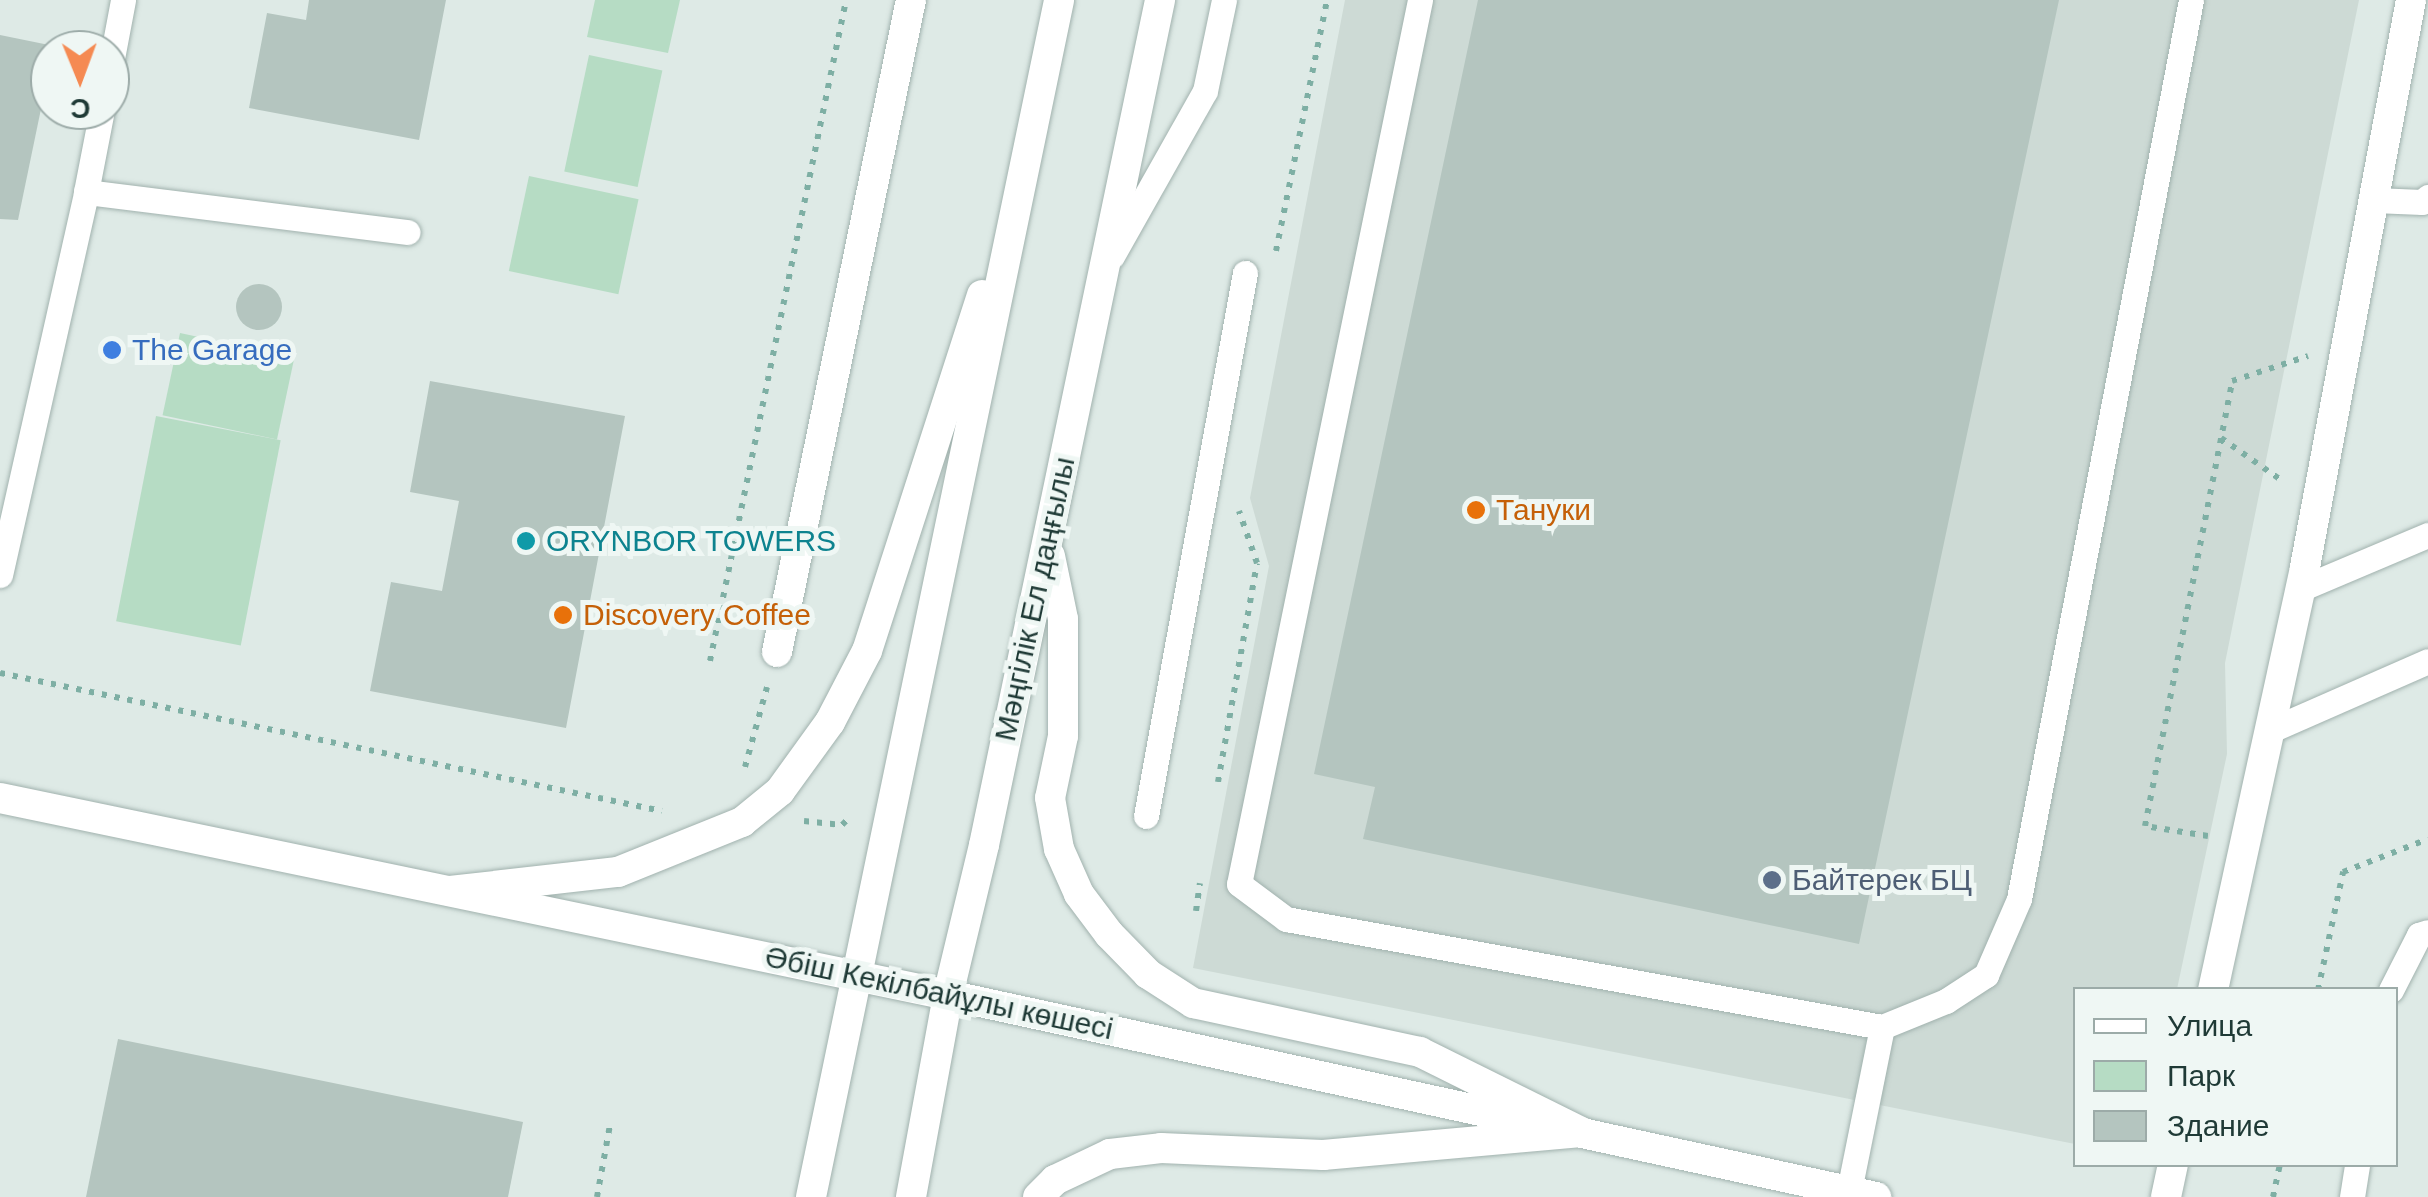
<!DOCTYPE html>
<html>
<head>
<meta charset="utf-8">
<style>
	body { margin:0 }
	#map { position:relative; width:2428px; height:1197px; overflow:hidden; background:#deeae6; font-family:Arial,sans-serif }
	div>[style] { position:absolute }
	.built>* { inset:0; background:#cddad5 }
	.green>* { inset:0; background:#b6dcc4; transform-origin:0 0 }
	.building>* { inset:0; background:#b4c5bf }
	.round { border-radius:50% }
	.path>* { height:6px; margin-top:-3px; transform-origin:0; background:repeating-linear-gradient(90deg,#7eafa4 0 5px,transparent 0 13px) }
	.roads { filter:drop-shadow(0 0 2px #a1b2ae) drop-shadow(0 0 2px #a1b2ae) }
	.service>* { height:25px; margin:-12.5px; padding:0 12.5px; transform-origin:12.5px; border-radius:12.5px; background:#fff }
	.minor>* { height:30px; margin:-15px; padding:0 15px; transform-origin:15px; border-radius:15px; background:#fff }
	.tertiary>* { height:30px; margin:-15px; padding:0 15px; transform-origin:15px; border-radius:15px; background:#fff }
	.secondary>* { height:30px; margin:-15px; padding:0 15px; transform-origin:15px; border-radius:15px; background:#fff }
	.dots>* { width:28px; height:28px; translate:-50% -50%; box-sizing:border-box; border:5px solid #eff7f4; border-radius:50% }
	span { translate:-50% -50%; white-space:nowrap; text-align:center; line-height:1.15; -webkit-text-stroke:10px #eff7f4; paint-order:stroke }
	.shop-label { font-size:30px; color:#366cbe }
	.left { translate:0 -50%; text-align:left }
	.food-label { font-size:30px; color:#c56008 }
	.culture-label { font-size:30px; color:#0d838f }
	.street-label { font-size:30px; color:#1f3a36 }
	.service-label { font-size:30px; color:#4e5e75 }
	.legend { position:absolute; left:2073px; top:987px; width:325px; height:180px; box-sizing:border-box; background:#eff7f4; border:2px solid #9caba8; margin:0; padding:12px 18px; list-style:none; font-size:30px; color:#1f3a36 }
	.legend li { display:flex; align-items:center; gap:20px; height:50px }
	.legend b { width:50px; border:2px solid #9caba8 }
	.north { position:absolute; left:30px; top:30px; width:100px; height:100px; box-sizing:border-box; background:#eff7f4; border:2px solid #9caba8; border-radius:50%; rotate:179deg; font-size:28px; font-weight:700; line-height:40px; text-align:center; color:#1f3a36 }
	.north::after { content:''; display:block; margin:auto; width:35px; height:45px; background:#f58a52; clip-path:polygon(50% 0,100% 100%,50% 72%,0 100%) }
</style>
</head>
<body>
<div id="map">
	<div class="built">
		<div style="clip-path:polygon(1345px 0,2359px 0,2225px 663px,2227px 754px,2177px 989px,2076px 990px,2075px 1144px,1193px 968px,1269px 566px,1250px 498px)"></div>
	</div>
	<div class="green">
		<div style="clip-path:polygon(595px 0,680px 0,668px 53px,587px 37px)"></div>
		<div style="left:589px;top:55px;width:75px;height:119px;rotate:12deg"></div>
		<div style="left:529px;top:176px;width:112px;height:97px;rotate:12deg"></div>
		<div style="left:180px;top:333px;width:117px;height:84px;rotate:12deg"></div>
		<div style="left:156px;top:416px;width:127px;height:209px;rotate:11deg"></div>
	</div>
	<div class="building">
		<div style="clip-path:polygon(309px 0,446px 0,419px 140px,249px 108px,267px 13px,306px 20px)"></div>
		<div style="clip-path:polygon(1478px 0,2059px 0,1859px 944px,1363px 839px,1375px 787px,1314px 774px)"></div>
		<div style="clip-path:polygon(0 35px,54px 46px,18px 220px,0 219px)"></div>
		<div class="round" style="left:236px;top:284px;width:46px;height:46px"></div>
		<div style="clip-path:polygon(430px 381px,625px 416px,566px 728px,370px 691px,391px 582px,442px 591px,459px 501px,410px 492px)"></div>
		<div style="clip-path:polygon(118px 1039px,523px 1122px,508px 1197px,86px 1197px)"></div>
	</div>
	<div class="path">
		<div style="left:1276px;top:251px;width:256px;rotate:-78.5deg"></div>
		<div style="left:2221px;top:438px;width:73px;rotate:35deg"></div>
		<div style="left:710px;top:661px;width:675px;rotate:-78.37deg"></div>
		<div style="left:0;top:673px;width:676px;rotate:11.78deg"></div>
		<div style="left:745px;top:767px;width:83px;rotate:-74.6deg"></div>
		<div style="left:1218px;top:782px;width:222px;rotate:-79.9deg"></div>
		<div style="left:1257px;top:563px;width:55px;rotate:-109.1deg"></div>
		<div style="left:804px;top:821px;width:38px;rotate:6deg"></div>
		<div style="left:842px;top:825px;width:10px;rotate:-45deg"></div>
		<div style="left:2208px;top:836px;width:64px;rotate:-171deg"></div>
		<div style="left:2145px;top:826px;width:453px;rotate:-78.9deg"></div>
		<div style="left:2232px;top:381px;width:80px;rotate:-18.2deg"></div>
		<div style="left:1196px;top:911px;width:28px;rotate:-82deg"></div>
		<div style="left:2318px;top:990px;width:121px;rotate:-78deg"></div>
		<div style="left:2343px;top:872px;width:91px;rotate:-21.2deg"></div>
		<div style="left:597px;top:1197px;width:73px;rotate:-79.8deg"></div>
		<div style="left:2273px;top:1197px;width:34px;rotate:-78deg"></div>
	</div>
	<div class="roads">
		<div class="service">
			<div style="left:1420px;top:0;width:902px;rotate:101.57deg"></div>
			<div style="left:1239px;top:884px;width:59px;rotate:36.7deg"></div>
			<div style="left:1286px;top:919px;width:606px;rotate:10.27deg"></div>
			<div style="left:1882px;top:1027px;width:167px;rotate:101.4deg"></div>
			<div style="left:110px;top:69px;width:70px;rotate:-79.3deg"></div>
			<div style="left:86px;top:192px;width:84px;rotate:-79deg"></div>
			<div style="left:2374px;top:200px;width:48px;rotate:2.4deg"></div>
			<div style="left:2422px;top:202px;width:8px;rotate:-40deg"></div>
			<div style="left:1112px;top:256px;width:189px;rotate:-60.6deg"></div>
			<div style="left:1205px;top:91px;width:93px;rotate:-78.2deg"></div>
			<div style="left:0;top:575px;width:393px;rotate:-77.3deg"></div>
			<div style="left:86px;top:192px;width:324px;rotate:7.1deg"></div>
			<div style="left:2300px;top:589px;width:139px;rotate:-22.9deg"></div>
			<div style="left:2271px;top:730px;width:171px;rotate:-23.7deg"></div>
			<div style="left:1146px;top:816px;width:552px;rotate:-79.67deg"></div>
			<div style="left:2391px;top:990px;width:62px;rotate:-63deg"></div>
			<div style="left:2419px;top:935px;width:9px;rotate:-18deg"></div>
			<div style="left:1882px;top:1027px;width:69px;rotate:-22.1deg"></div>
			<div style="left:1946px;top:1001px;width:48px;rotate:-33deg"></div>
			<div style="left:1986px;top:975px;width:83px;rotate:-66.5deg"></div>
			<div style="left:2019px;top:899px;width:915px;rotate:-79.17deg"></div>
			<div style="left:2352px;top:1197px;width:33px;rotate:-81deg"></div>
		</div>
		<div class="minor">
			<div style="left:777px;top:652px;width:666px;rotate:-78.39deg"></div>
			<div style="left:2213px;top:990px;width:433px;rotate:-77.7deg"></div>
			<div style="left:2305px;top:567px;width:577px;rotate:-79.41deg"></div>
			<div style="left:948px;top:995px;width:950px;rotate:12.28deg"></div>
			<div style="left:2166px;top:1197px;width:34px;rotate:-78deg"></div>
		</div>
		<div class="tertiary">
			<div style="left:0;top:798px;width:968px;rotate:11.74deg"></div>
		</div>
		<div class="secondary">
			<div style="left:1050px;top:556px;width:64px;rotate:78.3deg"></div>
			<div style="left:1063px;top:619px;width:117px;rotate:90deg"></div>
			<div style="left:1063px;top:736px;width:63px;rotate:101.8deg"></div>
			<div style="left:1050px;top:798px;width:52px;rotate:80deg"></div>
			<div style="left:1059px;top:849px;width:49px;rotate:66deg"></div>
			<div style="left:1079px;top:894px;width:50px;rotate:53.1deg"></div>
			<div style="left:1109px;top:934px;width:56px;rotate:45.7deg"></div>
			<div style="left:1148px;top:974px;width:54px;rotate:32.8deg"></div>
			<div style="left:1193px;top:1003px;width:232px;rotate:12.2deg"></div>
			<div style="left:1420px;top:1052px;width:180px;rotate:26.4deg"></div>
			<div style="left:450px;top:891px;width:169px;rotate:-6.5deg"></div>
			<div style="left:618px;top:872px;width:134px;rotate:-22deg"></div>
			<div style="left:742px;top:822px;width:49px;rotate:-39.2deg"></div>
			<div style="left:780px;top:791px;width:85px;rotate:-54.1deg"></div>
			<div style="left:830px;top:722px;width:80px;rotate:-62.5deg"></div>
			<div style="left:867px;top:651px;width:374px;rotate:-72.1deg"></div>
			<div style="left:811px;top:1197px;width:1222px;rotate:-78.29deg"></div>
			<div style="left:911px;top:1197px;width:205px;rotate:-79.6deg"></div>
			<div style="left:948px;top:995px;width:154px;rotate:-76.5deg"></div>
			<div style="left:984px;top:845px;width:863px;rotate:-78.23deg"></div>
			<div style="left:1038px;top:1197px;width:24px;rotate:-45deg"></div>
			<div style="left:1055px;top:1180px;width:61px;rotate:-25.3deg"></div>
			<div style="left:1110px;top:1154px;width:51px;rotate:-6.7deg"></div>
			<div style="left:1161px;top:1148px;width:162px;rotate:2.5deg"></div>
			<div style="left:1323px;top:1155px;width:259px;rotate:-5.1deg"></div>
		</div>
	</div>
	<div class="dots">
		<div style="left:112px;top:350px;background:#3f7fe0"></div>
		<div style="left:1476px;top:510px;background:#e8710a"></div>
		<div style="left:526px;top:541px;background:#0f9aa8"></div>
		<div style="left:563px;top:615px;background:#e8710a"></div>
		<div style="left:1772px;top:880px;background:#5c6f8a"></div>
	</div>
	<div class="shop-label">
		<span class="left" style="left:132px;top:350px">The Garage</span>
	</div>
	<div class="food-label">
		<span class="left" style="left:1496px;top:510px">Тануки</span>
		<span class="left" style="left:583px;top:615px">Discovery Coffee</span>
	</div>
	<div class="culture-label">
		<span class="left" style="left:546px;top:541px">ORYNBOR TOWERS</span>
	</div>
	<div class="street-label">
		<span style="left:1035px;top:599px;rotate:-78deg">Мәңгілік Ел даңғылы</span>
		<span style="left:939px;top:993px;rotate:12deg">Әбіш Кекілбайұлы көшесі</span>
	</div>
	<div class="service-label">
		<span class="left" style="left:1792px;top:880px">Байтерек БЦ</span>
	</div>
	<ul class="legend">
	<li><b style="height:12px;background:#fff"></b>Улица</li>
	<li><b style="height:28px;background:#b6dcc4"></b>Парк</li>
	<li><b style="height:28px;background:#b4c5bf"></b>Здание</li>
	</ul>
	<div class="north">С</div>
</div>
</body>
</html>
